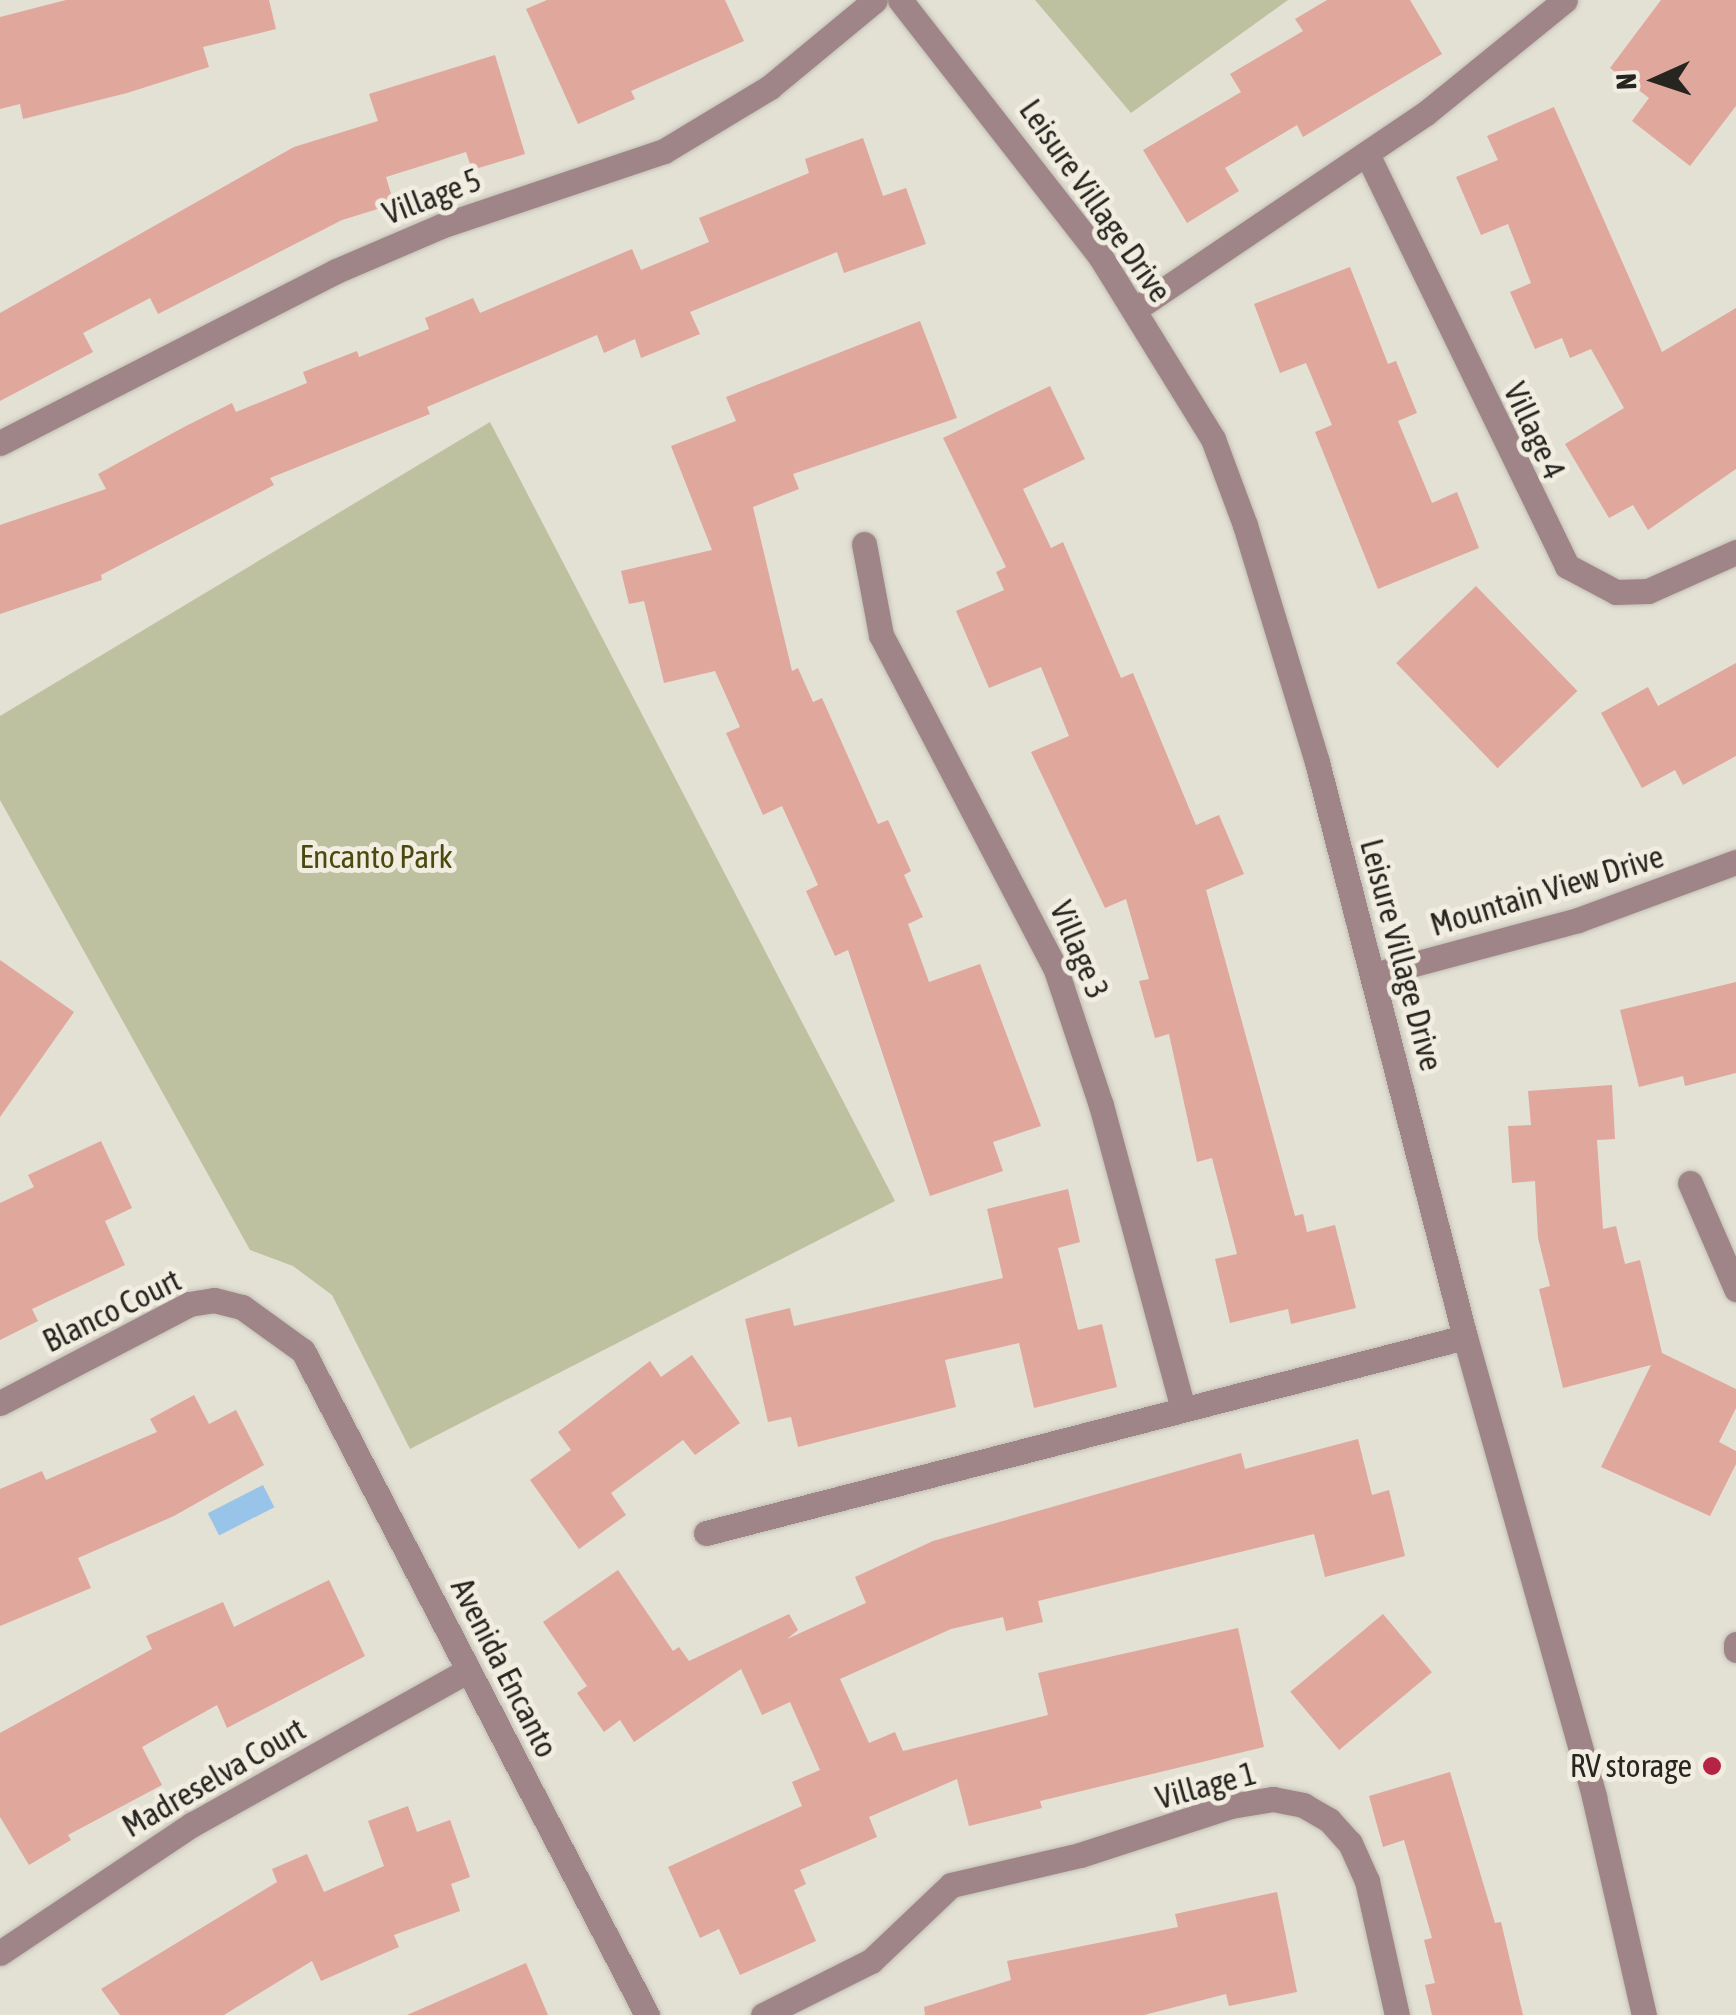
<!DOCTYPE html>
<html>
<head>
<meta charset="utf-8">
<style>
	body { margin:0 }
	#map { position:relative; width:1736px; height:2015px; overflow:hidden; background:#e3e0d4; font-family:"Asap Condensed",sans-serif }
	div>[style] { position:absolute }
	.green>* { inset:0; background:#bec19f }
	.water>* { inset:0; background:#99c4e9; transform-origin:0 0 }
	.building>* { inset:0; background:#e0a79d; transform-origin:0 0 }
	.roads { filter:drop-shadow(0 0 2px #c1beb4) drop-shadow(0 0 2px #c1beb4) }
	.service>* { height:25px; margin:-12.5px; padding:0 12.5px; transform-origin:12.5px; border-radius:12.5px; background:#9f8587 }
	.minor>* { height:25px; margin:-12.5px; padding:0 12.5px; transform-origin:12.5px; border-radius:12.5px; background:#9f8587 }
	.tertiary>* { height:25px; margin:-12.5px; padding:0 12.5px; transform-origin:12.5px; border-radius:12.5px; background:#9f8587 }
	.dots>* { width:28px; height:28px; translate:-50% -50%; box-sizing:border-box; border:5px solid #f1ede1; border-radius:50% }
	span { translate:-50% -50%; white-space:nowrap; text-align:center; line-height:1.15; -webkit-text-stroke:10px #f1ede1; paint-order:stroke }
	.street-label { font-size:32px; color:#262520 }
	.park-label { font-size:32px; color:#494b0e }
	.poi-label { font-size:32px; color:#262520 }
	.right { translate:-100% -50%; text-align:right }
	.north { position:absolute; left:1606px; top:30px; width:100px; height:100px; -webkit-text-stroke:8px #f1ede1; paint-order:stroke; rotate:267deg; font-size:28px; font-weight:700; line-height:40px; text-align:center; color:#262520 }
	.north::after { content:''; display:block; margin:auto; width:35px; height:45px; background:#262520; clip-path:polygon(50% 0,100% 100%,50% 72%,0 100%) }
</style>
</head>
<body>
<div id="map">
	<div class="green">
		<div style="clip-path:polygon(1035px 0,1288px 0,1131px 113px)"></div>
		<div style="clip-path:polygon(490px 422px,895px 1201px,410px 1449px,332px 1295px,293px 1266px,250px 1250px,0 800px,0 716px)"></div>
	</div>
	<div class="water">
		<div style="left:263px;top:1485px;width:25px;height:62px;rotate:63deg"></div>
	</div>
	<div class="building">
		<div style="clip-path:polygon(66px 0,269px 0,276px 29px,203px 47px,209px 67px,127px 93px,23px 119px,20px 104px,0 109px,0 17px)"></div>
		<div style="clip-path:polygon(547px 0,725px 0,744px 41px,631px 91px,635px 99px,578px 124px,526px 9px)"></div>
		<div style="clip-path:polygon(1327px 0,1410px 0,1442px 54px,1303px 137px,1297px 125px,1225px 168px,1239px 191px,1187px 223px,1143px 150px,1241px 92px,1230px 74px,1303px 31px,1295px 19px)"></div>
		<div style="clip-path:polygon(1661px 0,1736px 0,1736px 106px,1690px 166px,1632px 121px,1649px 98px,1610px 68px)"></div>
		<div style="clip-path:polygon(495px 55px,525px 154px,472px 170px,466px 152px,386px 177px,394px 204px,342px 220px,158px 314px,150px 298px,83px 333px,93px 352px,0 401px,0 313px,294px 147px,378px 121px,369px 94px)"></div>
		<div style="clip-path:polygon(1554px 107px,1662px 352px,1736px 308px,1736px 469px,1648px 530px,1633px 505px,1609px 518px,1565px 444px,1624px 408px,1591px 349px,1570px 358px,1562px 338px,1535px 349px,1510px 292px,1531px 283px,1508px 224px,1481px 235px,1456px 177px,1498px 160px,1487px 136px)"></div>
		<div style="clip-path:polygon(863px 138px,883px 196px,906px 188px,926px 244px,844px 273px,837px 252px,690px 312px,700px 334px,641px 358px,635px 339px,604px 353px,597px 335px,427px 407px,430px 414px,270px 478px,274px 485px,101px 575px,102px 580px,0 614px,0 525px,106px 489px,98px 474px,184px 427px,232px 403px,236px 412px,307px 383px,303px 372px,357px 351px,359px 357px,429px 329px,425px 318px,473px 298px,480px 313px,632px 249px,641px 270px,709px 242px,699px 218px,809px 173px,805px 159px)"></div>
		<div style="clip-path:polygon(1350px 267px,1388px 364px,1396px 361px,1417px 413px,1398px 421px,1432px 503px,1457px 492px,1479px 548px,1378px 589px,1315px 432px,1332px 425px,1306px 363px,1280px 373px,1254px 304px)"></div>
		<div style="clip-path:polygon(920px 321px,957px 418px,793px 474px,799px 489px,753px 507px,792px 671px,798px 668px,813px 702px,822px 698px,878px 824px,888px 820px,911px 871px,904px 875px,923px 917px,908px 924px,929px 982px,980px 964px,1041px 1126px,993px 1142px,1003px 1171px,930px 1196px,848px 950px,835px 956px,806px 891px,818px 885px,782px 806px,763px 815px,726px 733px,740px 727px,715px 671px,664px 683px,644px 601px,629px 604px,621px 571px,712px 550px,671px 446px,736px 421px,726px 397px)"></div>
		<div style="clip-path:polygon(1050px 386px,1085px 459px,1023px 489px,1051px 548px,1063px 542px,1121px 678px,1133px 673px,1196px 825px,1219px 815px,1244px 874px,1206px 890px,1295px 1216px,1303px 1214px,1307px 1232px,1335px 1225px,1356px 1308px,1291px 1324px,1288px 1309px,1230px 1323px,1215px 1259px,1237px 1254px,1212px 1158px,1197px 1162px,1169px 1034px,1155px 1038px,1139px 981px,1149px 979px,1126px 899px,1105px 908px,1031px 752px,1069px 736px,1041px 667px,989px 688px,956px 611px,1004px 590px,996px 572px,1006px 567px,943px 438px)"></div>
		<div style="left:1476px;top:586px;width:146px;height:111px;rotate:46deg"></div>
		<div style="clip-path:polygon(1736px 663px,1736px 756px,1683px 785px,1675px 770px,1642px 788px,1601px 713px,1648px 687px,1658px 706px)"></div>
		<div style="clip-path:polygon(0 960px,74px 1012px,0 1117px)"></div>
		<div style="clip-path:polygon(1736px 982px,1736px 1073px,1685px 1086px,1683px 1076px,1639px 1087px,1620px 1010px)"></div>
		<div style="clip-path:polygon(1612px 1085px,1615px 1139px,1597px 1140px,1603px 1229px,1616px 1226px,1625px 1264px,1640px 1260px,1662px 1353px,1736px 1389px,1736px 1408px,1719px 1442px,1736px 1451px,1736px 1464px,1710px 1516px,1601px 1467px,1651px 1365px,1563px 1388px,1539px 1289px,1550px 1286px,1538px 1238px,1535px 1181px,1512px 1183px,1508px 1126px,1531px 1125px,1528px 1091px)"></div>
		<div style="clip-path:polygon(101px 1141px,132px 1208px,105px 1221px,125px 1265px,32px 1309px,38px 1321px,0 1340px,0 1203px,34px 1187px,28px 1175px)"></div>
		<div style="clip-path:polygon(1068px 1189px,1080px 1242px,1058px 1248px,1078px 1330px,1102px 1324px,1117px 1387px,1034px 1408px,1019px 1343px,945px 1360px,956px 1407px,798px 1447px,791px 1417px,768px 1422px,745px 1319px,790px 1308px,794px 1326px,1003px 1278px,987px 1209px)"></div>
		<div style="clip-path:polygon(692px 1355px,740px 1423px,695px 1455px,683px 1440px,611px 1493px,626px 1515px,579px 1549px,530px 1480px,571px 1450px,558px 1432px,650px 1361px,661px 1377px)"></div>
		<div style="clip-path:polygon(194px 1395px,209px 1424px,236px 1410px,264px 1465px,174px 1516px,78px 1558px,91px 1588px,0 1626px,0 1489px,42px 1471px,46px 1480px,157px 1432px,150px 1419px)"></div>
		<div style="clip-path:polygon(1358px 1439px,1372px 1495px,1389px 1490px,1405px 1556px,1325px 1577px,1314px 1534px,1038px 1601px,1043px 1622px,1006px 1631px,1003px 1617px,951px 1629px,840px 1679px,869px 1743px,895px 1732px,903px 1751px,1048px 1715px,1038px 1673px,1238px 1628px,1264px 1747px,1040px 1801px,1042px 1808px,969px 1826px,957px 1779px,869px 1817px,877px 1837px,800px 1870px,806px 1884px,794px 1890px,816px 1941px,740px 1975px,719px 1929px,700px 1938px,668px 1867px,802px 1806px,792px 1782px,820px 1770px,790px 1702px,762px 1715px,741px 1669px,634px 1742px,620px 1720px,604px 1732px,577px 1693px,587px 1686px,543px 1622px,618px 1570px,673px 1651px,679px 1647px,689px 1661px,789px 1614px,798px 1630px,787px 1639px,866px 1603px,855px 1577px,933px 1541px,1241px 1453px,1245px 1469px)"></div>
		<div style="clip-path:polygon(329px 1580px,365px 1656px,227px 1728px,217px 1705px,142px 1747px,162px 1785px,68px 1835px,71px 1840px,29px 1865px,0 1817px,0 1733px,152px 1649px,146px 1636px,223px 1602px,234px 1627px)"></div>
		<div style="left:1383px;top:1614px;width:76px;height:121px;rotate:50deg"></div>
		<div style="clip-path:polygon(1450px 1772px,1495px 1923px,1501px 1922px,1523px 2015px,1432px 2015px,1425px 1985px,1435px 1983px,1424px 1940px,1432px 1938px,1404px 1840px,1383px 1847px,1369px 1796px)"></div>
		<div style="clip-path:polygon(408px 1806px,417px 1832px,450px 1820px,470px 1877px,451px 1884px,460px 1911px,394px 1935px,399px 1947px,321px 1981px,312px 1961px,224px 2015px,120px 2015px,101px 1989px,277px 1882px,272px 1869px,307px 1854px,324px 1892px,384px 1866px,368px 1821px)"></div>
		<div style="clip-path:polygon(1277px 1892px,1297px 1992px,1229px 2006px,1226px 1994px,1144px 2015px,925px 2015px,924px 2007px,1011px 1980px,1007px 1961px,1178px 1927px,1175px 1914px)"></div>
		<div style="clip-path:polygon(526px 1963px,548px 2015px,407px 2015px)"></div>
	</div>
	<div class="roads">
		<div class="service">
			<div style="left:1736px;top:1644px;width:6px;rotate:90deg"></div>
			<div style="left:763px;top:2015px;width:121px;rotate:-26.6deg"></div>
			<div style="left:871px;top:1961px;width:110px;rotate:-43.5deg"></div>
		</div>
		<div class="minor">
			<div style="left:1367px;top:154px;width:458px;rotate:64.1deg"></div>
			<div style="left:1567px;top:566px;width:55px;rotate:28deg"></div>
			<div style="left:1616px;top:592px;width:32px;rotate:-2deg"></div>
			<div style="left:1648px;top:591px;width:96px;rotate:-23.9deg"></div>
			<div style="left:1134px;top:310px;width:352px;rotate:-34deg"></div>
			<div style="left:1426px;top:113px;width:179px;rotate:-39.1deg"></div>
			<div style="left:0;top:443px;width:377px;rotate:-27.1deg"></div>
			<div style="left:336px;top:271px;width:114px;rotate:-23.2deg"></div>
			<div style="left:441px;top:226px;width:235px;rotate:-18.6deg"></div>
			<div style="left:664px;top:151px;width:124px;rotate:-31.1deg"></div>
			<div style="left:770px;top:87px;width:136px;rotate:-39.6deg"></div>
			<div style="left:864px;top:544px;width:93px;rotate:79.4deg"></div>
			<div style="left:881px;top:635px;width:378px;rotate:62.4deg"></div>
			<div style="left:1056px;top:970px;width:142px;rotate:71.6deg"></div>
			<div style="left:1101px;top:1105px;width:312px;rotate:74.9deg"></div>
			<div style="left:1690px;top:1183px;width:116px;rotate:66.5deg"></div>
			<div style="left:0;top:1403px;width:213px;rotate:-27.6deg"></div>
			<div style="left:189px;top:1304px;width:25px;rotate:-9deg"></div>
			<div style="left:214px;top:1300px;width:29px;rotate:14deg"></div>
			<div style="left:242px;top:1307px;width:75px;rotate:35.8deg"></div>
			<div style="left:303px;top:1351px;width:748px;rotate:62.61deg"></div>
			<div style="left:706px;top:1533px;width:784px;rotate:-14.48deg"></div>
			<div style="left:951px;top:1885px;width:132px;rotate:-13.1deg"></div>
			<div style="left:1080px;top:1855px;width:159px;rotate:-18deg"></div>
			<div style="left:1231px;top:1806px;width:43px;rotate:-9.5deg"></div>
			<div style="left:1273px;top:1799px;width:31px;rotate:11deg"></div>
			<div style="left:1303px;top:1805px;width:30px;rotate:30deg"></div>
			<div style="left:1329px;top:1820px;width:31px;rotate:48deg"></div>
			<div style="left:1350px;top:1843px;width:42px;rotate:65.9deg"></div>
			<div style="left:1367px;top:1881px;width:137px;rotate:77.4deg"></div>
			<div style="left:0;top:1953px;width:232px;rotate:-33.8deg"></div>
			<div style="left:193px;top:1824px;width:315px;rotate:-29.2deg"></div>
		</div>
		<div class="tertiary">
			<div style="left:900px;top:0;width:325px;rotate:52deg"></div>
			<div style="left:1100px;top:256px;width:215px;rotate:58.3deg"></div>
			<div style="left:1213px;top:439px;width:92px;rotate:69.6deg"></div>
			<div style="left:1245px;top:525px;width:248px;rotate:73.1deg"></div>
			<div style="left:1317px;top:762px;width:594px;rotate:75.57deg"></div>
			<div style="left:1465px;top:1337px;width:478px;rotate:74.3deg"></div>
			<div style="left:1594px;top:1797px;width:224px;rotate:77.1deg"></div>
			<div style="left:1373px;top:975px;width:212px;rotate:-15deg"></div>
			<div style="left:1578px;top:920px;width:168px;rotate:-20.2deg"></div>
		</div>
	</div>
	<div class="dots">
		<div style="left:1712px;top:1766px;background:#b62445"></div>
	</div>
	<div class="street-label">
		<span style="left:432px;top:197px;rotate:-21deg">Village 5</span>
		<span style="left:1095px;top:201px;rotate:55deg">Leisure Village Drive</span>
		<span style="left:1534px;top:431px;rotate:65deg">Village 4</span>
		<span style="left:1547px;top:891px;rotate:-17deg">Mountain View Drive</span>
		<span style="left:1079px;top:950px;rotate:67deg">Village 3</span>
		<span style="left:1401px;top:955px;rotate:75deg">Leisure Village Drive</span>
		<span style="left:112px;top:1311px;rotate:-26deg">Blanco Court</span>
		<span style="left:504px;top:1668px;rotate:63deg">Avenida Encanto</span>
		<span style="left:214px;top:1778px;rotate:-30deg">Madreselva Court</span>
		<span style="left:1206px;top:1786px;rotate:-15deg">Village 1</span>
	</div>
	<div class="park-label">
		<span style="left:376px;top:857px">Encanto Park</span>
	</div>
	<div class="poi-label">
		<span class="right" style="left:1692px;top:1766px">RV storage</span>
	</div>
	<div class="north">N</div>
</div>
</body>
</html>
